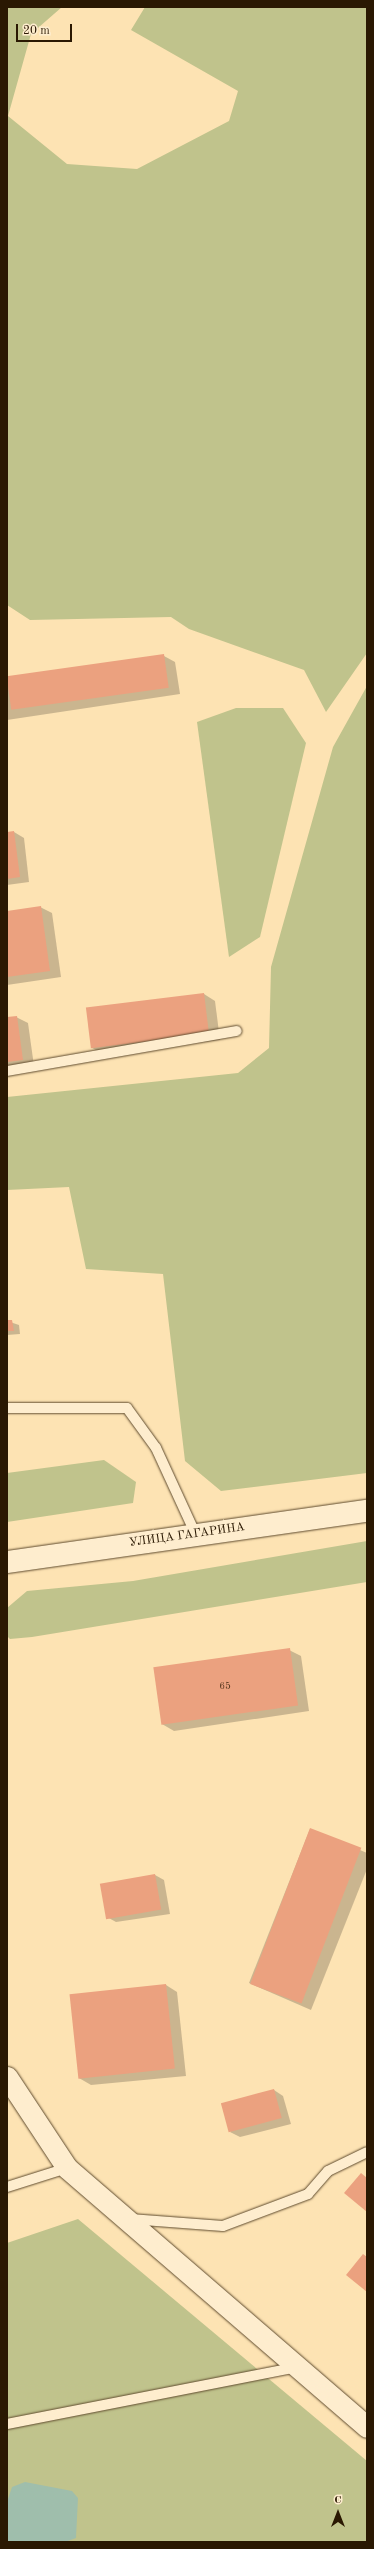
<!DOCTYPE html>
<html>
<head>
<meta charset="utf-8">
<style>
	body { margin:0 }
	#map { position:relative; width:374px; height:2549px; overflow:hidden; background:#fde3b3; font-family:"Old Standard TT",serif }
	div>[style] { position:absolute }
	.green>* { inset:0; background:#c0c38c }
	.water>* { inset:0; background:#9fbeac }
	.shadow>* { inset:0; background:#0003 }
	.building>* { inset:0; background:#eba17f; transform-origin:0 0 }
	.roads { filter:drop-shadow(0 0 1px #5f4b2e) drop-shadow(0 0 1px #5f4b2e) }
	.service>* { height:10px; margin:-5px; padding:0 5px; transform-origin:5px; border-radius:5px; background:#feedce }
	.minor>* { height:21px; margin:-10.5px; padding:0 10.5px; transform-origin:10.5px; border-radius:10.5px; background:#feedce }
	.secondary>* { height:22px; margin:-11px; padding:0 11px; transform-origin:11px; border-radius:11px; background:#feedce }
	span { translate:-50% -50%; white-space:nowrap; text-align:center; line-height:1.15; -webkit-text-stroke:4px #feedce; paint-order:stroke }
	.number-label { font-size:10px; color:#5a3a21 }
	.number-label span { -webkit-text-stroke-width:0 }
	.street-label { font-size:12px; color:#2a1802 }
	.frame { position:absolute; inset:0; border:8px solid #2a1802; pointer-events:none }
	.north { position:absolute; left:318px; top:2493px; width:40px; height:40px; -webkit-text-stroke:3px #feedce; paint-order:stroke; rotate:0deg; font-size:11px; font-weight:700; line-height:16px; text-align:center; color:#2a1802 }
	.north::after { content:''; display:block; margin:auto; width:14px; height:18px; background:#2a1802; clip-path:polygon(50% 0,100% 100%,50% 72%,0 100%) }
	.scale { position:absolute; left:16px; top:24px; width:56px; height:18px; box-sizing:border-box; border:2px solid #2a1802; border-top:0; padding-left:5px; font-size:12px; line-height:14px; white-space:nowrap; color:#2a1802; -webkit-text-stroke:3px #feedce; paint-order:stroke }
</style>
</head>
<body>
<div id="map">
	<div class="green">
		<div style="clip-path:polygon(7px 7px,62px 7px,31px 34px,8px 116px,67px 164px,137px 169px,229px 121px,238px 91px,131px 30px,145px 7px,367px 7px,367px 653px,326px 712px,304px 670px,189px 629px,171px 617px,30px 620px,7px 605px)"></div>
		<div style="clip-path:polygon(367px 686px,367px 1473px,221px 1491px,185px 1461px,163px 1274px,86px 1269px,69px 1187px,7px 1190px,7px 1097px,238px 1073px,269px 1048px,271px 967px,333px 747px)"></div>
		<div style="clip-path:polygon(236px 708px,283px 708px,306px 743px,260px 937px,229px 957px,197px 722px)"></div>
		<div style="clip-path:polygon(104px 1460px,136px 1482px,133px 1503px,7px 1522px,7px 1473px)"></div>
		<div style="clip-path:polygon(367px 1541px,367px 1582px,32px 1637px,10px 1639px,7px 1636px,7px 1608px,27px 1591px,133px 1581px)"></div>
		<div style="clip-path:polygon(78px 2219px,367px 2461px,367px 2542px,7px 2542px,7px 2243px)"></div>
	</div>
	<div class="water">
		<div style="clip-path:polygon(25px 2482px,72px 2491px,78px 2498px,76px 2538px,65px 2542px,7px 2542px,7px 2502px,12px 2487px)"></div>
	</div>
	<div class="shadow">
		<div style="clip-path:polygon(164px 656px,175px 662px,180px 694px,7px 720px,7px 678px)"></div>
		<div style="clip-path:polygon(14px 832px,24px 838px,29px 882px,7px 885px,7px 833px)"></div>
		<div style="clip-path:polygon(40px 907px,52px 913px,61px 977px,7px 985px,7px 912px)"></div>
		<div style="clip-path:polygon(204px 994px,215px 1001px,220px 1040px,104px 1054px,92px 1048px)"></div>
		<div style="clip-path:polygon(16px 1017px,28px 1023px,34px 1066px,7px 1070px,7px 1018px)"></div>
		<div style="clip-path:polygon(7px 1321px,19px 1325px,20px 1334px,7px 1335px)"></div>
		<div style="clip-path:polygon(289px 1650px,301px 1656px,309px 1711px,174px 1731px,162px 1724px)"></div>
		<div style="clip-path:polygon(310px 1829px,367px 1853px,367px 1869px,311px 2010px,249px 1983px)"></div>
		<div style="clip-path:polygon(155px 1875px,164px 1880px,170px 1914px,116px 1922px,107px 1917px)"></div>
		<div style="clip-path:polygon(166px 1985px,177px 1992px,186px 2076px,91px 2085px,79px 2078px)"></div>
		<div style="clip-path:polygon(274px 2090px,283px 2096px,291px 2124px,240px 2137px,230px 2132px)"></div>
	</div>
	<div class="building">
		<div style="left:164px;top:654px;width:34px;height:159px;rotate:82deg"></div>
		<div style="clip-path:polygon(14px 831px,20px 877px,7px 879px,7px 832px)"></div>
		<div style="clip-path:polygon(41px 906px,50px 971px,7px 977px,7px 911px)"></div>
		<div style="left:204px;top:993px;width:41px;height:119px;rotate:83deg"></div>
		<div style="clip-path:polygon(17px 1016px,23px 1060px,7px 1062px,7px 1017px)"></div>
		<div style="clip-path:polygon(7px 1320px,12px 1320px,14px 1331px,7px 1331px)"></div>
		<div style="left:290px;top:1648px;width:58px;height:138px;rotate:82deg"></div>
		<div style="left:310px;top:1828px;width:55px;height:167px;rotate:21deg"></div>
		<div style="left:155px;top:1874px;width:36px;height:56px;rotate:80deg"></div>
		<div style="left:166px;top:1984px;width:85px;height:97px;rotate:84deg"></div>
		<div style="left:274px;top:2089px;width:30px;height:55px;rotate:75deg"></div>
		<div style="clip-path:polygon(361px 2173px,367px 2178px,367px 2212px,344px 2193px)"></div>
		<div style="clip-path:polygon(363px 2254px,367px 2257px,367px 2292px,346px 2275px)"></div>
	</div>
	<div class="roads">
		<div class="service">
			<div style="left:7px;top:1071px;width:233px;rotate:-9.9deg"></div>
			<div style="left:7px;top:1408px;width:120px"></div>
			<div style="left:127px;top:1408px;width:49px;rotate:54.1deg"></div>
			<div style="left:156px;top:1448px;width:96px;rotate:65.3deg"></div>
			<div style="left:7px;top:2187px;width:63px;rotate:-17.6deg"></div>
			<div style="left:130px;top:2219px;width:93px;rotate:4.3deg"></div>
			<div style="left:223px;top:2226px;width:91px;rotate:-20.6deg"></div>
			<div style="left:308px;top:2194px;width:30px;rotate:-49deg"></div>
			<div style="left:328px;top:2171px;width:43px;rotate:-26deg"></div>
			<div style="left:7px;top:2424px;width:297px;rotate:-11.1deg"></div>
		</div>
		<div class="minor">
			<div style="left:7px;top:2077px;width:109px;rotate:56.6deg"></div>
			<div style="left:67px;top:2168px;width:396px;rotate:40.8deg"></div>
		</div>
		<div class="secondary">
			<div style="left:7px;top:1562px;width:364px;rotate:-8.1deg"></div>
		</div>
	</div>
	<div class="number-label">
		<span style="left:225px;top:1687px">65</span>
	</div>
	<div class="street-label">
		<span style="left:187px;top:1536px;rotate:-8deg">УЛИЦА ГАГАРИНА</span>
	</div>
	<div class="frame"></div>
	<div class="north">С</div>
	<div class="scale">20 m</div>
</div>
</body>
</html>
